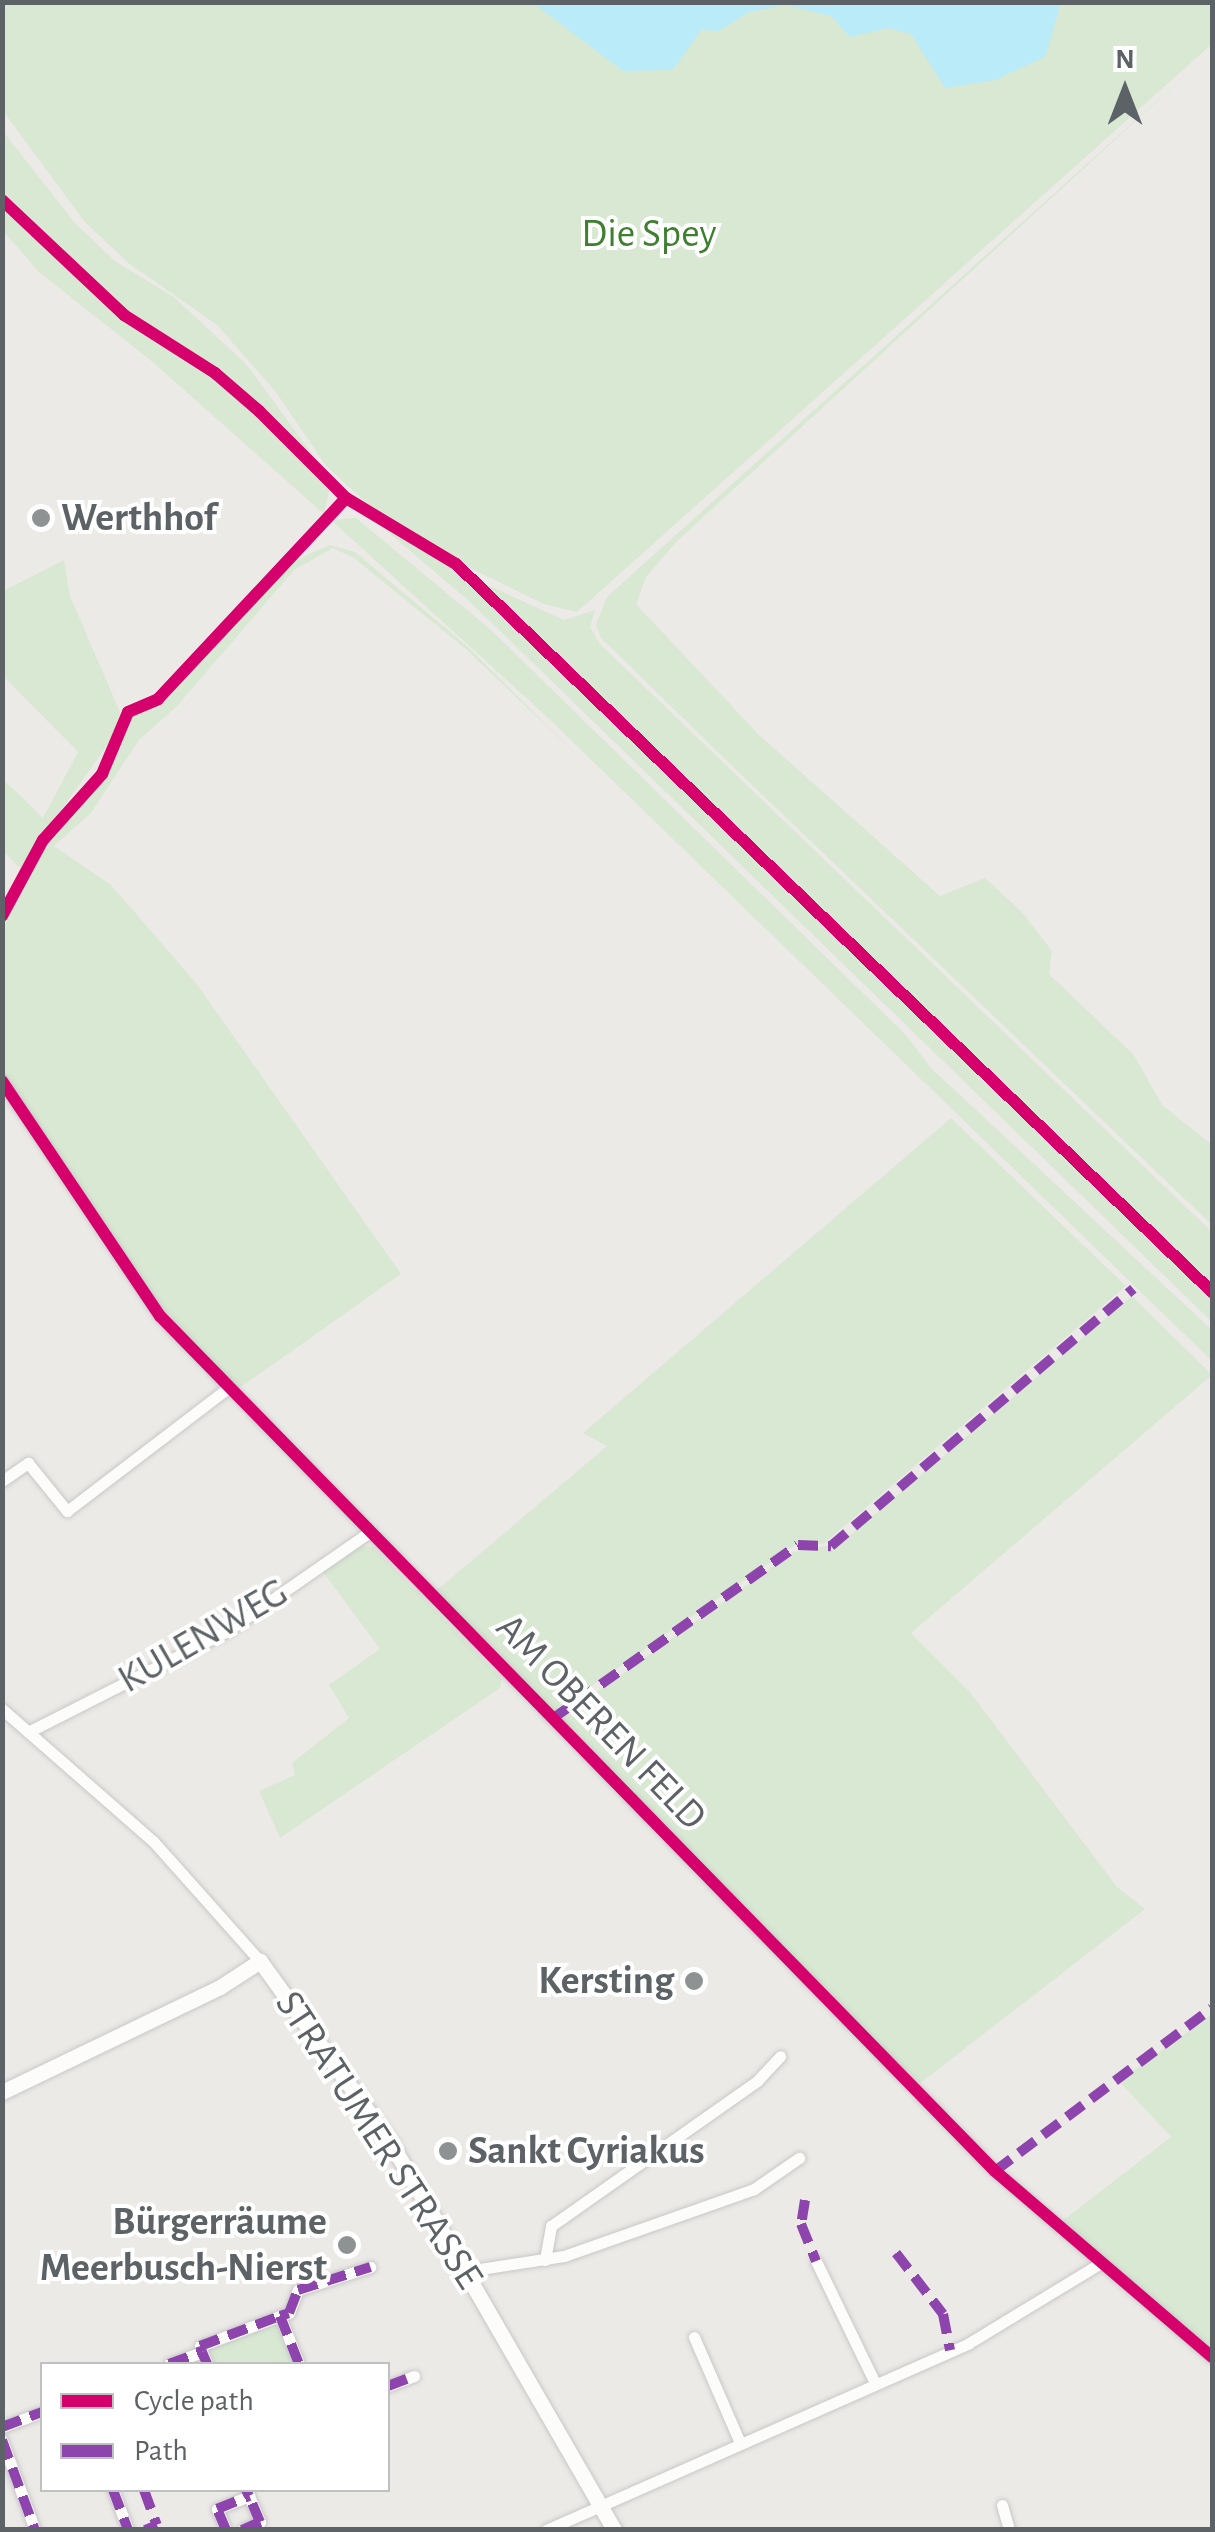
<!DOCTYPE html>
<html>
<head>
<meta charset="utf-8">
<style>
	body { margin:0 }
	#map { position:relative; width:1215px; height:2532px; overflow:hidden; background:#eceae7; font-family:"Alegreya Sans",sans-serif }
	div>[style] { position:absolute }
	.green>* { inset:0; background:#d8e8d2 }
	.water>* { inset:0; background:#baebf8 }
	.roads { filter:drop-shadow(0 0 2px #c8c8c8) drop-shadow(0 0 2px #c8c8c8) }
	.street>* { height:11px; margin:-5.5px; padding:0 5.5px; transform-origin:5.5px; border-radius:5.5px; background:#fcfcfb }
	.secondary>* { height:15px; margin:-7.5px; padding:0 7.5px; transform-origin:7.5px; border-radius:7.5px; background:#fcfcfb }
	.quiet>* { height:10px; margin-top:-5px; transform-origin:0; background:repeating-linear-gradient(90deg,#8e44ad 0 20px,transparent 0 30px) }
	.cycleway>* { height:12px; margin:-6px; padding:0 6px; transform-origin:6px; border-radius:6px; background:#d6006c }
	.dots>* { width:28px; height:28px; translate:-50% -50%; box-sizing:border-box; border:5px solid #fff; border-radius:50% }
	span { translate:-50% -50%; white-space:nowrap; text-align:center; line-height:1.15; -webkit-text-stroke:8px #fff; paint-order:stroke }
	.park-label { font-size:40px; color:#3e8030 }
	.poi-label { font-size:40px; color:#5c6265; font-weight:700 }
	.left { translate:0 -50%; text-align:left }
	.right { translate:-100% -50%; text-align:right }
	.street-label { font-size:40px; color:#5c6265 }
	.frame { position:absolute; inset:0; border:5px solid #5c6265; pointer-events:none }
	.legend { position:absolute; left:40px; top:2362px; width:350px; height:130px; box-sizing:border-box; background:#fff; border:2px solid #bec0c1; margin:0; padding:12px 18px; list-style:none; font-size:30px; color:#5c6265 }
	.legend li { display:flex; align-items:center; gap:20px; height:50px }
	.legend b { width:50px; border:2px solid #bec0c1 }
	.north { position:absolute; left:1075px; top:40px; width:100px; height:100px; -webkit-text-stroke:8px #fff; paint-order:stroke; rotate:0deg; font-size:28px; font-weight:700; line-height:40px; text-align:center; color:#5c6265 }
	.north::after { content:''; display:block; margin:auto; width:35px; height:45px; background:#5c6265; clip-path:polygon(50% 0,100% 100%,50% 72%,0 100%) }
</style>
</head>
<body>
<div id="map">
	<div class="green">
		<div style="clip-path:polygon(1212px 2px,1212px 44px,577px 612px,544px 604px,460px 563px,371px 507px,326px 466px,276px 392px,217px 325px,127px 262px,84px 221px,3px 111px,2px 3px)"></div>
		<div style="clip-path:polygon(1212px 51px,676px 542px,646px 577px,636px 604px,759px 735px,940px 896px,985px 878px,1021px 911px,1052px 951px,1049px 974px,1134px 1055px,1162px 1105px,1212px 1145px,1212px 1225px,730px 764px,601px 638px,596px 625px,607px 597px)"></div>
		<div style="clip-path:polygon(2px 130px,75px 223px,115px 261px,175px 298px,247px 365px,323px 469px,242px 390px,123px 310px,16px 211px,3px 196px)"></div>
		<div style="clip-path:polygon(2px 206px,125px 319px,239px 396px,319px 478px,329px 491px,324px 514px,149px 359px,39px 272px,3px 231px)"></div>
		<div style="clip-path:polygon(356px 518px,490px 629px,906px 1035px,931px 1068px,1212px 1330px,1212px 1361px,546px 716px,331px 520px)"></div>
		<div style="clip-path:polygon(375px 521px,445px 562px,510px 624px,1212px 1296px,1212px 1322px,469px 601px)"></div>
		<div style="clip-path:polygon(330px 545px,355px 552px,468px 647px,585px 763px,467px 650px,354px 558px,333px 548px,294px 570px,177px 706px,139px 740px,91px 813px,54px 846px,111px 885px,196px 983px,401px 1274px,238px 1389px,165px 1314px,114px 1245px,3px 1073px,2px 923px,46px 842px,104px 776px,133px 715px,168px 693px,288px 563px)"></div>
		<div style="clip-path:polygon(64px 560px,70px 596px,120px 712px,118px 730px,20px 868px,3px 851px,3px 779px,43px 818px,78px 752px,3px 676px,3px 591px)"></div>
		<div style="clip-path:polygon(470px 577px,564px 620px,595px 610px,590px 627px,600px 644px,1212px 1232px,1212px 1287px)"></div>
		<div style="clip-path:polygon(951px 1118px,1126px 1286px,823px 1544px,798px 1543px,553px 1713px,436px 1591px,607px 1446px,583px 1433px)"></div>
		<div style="clip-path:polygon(1132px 1296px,1212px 1375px,911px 1633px,970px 1692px,1117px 1887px,1145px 1909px,919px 2084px,559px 1719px,793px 1552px,841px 1543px)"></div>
		<div style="clip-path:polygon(361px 1546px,373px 1547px,502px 1679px,500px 1688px,280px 1838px,259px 1791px,295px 1775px,292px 1763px,349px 1718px,329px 1685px,380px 1649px,323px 1572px)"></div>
		<div style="clip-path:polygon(1212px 2014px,1212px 2353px,1061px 2222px,1171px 2137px,1119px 2081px)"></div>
		<div style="clip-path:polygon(277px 2322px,293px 2364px,214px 2364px,208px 2347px)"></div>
	</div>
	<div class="water">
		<div style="clip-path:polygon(533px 3px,532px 3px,1061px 3px,1045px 57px,995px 80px,945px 88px,911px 34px,888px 28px,850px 37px,831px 16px,786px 5px,749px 12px,719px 31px,701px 30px,673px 70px,623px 71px)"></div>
	</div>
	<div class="roads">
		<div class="street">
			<div style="left:2px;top:1081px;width:283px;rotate:56.1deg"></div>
			<div style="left:160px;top:1316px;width:1195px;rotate:45.68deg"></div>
			<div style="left:995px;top:2171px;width:286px;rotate:40.6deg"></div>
			<div style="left:2px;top:1481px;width:32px;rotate:-35deg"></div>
			<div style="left:28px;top:1463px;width:62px;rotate:50.9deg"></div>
			<div style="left:67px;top:1511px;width:204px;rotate:-37.4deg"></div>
			<div style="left:2px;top:1709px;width:201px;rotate:41.2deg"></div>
			<div style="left:153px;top:1841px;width:161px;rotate:48.3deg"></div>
			<div style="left:28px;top:1732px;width:223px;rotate:-26.9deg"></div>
			<div style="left:227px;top:1631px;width:175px;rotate:-34.8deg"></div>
			<div style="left:545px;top:2260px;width:35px;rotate:-80deg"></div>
			<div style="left:551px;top:2226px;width:252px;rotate:-35.1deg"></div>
			<div style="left:757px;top:2081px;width:34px;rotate:-47deg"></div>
			<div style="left:816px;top:2261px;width:136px;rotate:64.2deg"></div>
			<div style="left:467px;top:2271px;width:98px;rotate:-8.8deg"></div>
			<div style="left:564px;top:2256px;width:201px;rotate:-19.4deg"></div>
			<div style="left:754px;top:2189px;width:55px;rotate:-34.6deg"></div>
			<div style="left:280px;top:2316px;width:9px;rotate:-18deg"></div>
			<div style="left:289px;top:2313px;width:25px;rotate:-69deg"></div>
			<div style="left:298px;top:2290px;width:76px;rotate:-17.7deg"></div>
			<div style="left:694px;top:2337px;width:116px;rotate:66.5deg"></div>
			<div style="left:202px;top:2352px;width:6px;rotate:-108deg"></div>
			<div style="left:200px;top:2346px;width:85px;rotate:-20.6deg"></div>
			<div style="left:280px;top:2316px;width:52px;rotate:68.4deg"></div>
			<div style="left:169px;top:2364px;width:35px;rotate:-20deg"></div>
			<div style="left:202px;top:2352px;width:13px;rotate:67deg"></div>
			<div style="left:388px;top:2386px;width:28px;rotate:-21deg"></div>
			<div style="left:2px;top:2427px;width:43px;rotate:-20.6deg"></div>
			<div style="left:2px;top:2440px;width:96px;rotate:69.9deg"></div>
			<div style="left:113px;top:2490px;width:43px;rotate:69.4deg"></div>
			<div style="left:1002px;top:2505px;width:26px;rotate:74deg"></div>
			<div style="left:226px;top:2530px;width:23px;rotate:-113deg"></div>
			<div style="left:217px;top:2509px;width:35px;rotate:-22deg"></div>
			<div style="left:249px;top:2496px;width:7px;rotate:-117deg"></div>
			<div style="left:242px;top:2530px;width:20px;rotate:-24deg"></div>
			<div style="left:260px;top:2522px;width:28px;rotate:-113deg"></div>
			<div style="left:546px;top:2530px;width:462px;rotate:-23.8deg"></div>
			<div style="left:969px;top:2343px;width:152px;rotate:-31.3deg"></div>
		</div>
		<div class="secondary">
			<div style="left:2px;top:2092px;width:242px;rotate:-25.7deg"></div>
			<div style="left:220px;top:1987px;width:48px;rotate:-33deg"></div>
			<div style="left:260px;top:1961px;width:226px;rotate:54.3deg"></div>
			<div style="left:392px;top:2145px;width:444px;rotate:60deg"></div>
		</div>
	</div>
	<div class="quiet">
		<div style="left:552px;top:1719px;width:301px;rotate:-35.3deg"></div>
		<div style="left:798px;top:1545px;width:33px;rotate:2deg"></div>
		<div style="left:831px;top:1546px;width:397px;rotate:-40.4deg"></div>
		<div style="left:995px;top:2171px;width:271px;rotate:-36.9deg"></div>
		<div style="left:805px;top:2200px;width:24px;rotate:99deg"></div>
		<div style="left:801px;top:2224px;width:40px;rotate:68deg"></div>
		<div style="left:896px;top:2253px;width:77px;rotate:52.4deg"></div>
		<div style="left:943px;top:2314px;width:37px;rotate:79deg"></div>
		<div style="left:280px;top:2316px;width:9px;rotate:-18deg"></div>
		<div style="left:289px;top:2313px;width:25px;rotate:-69deg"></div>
		<div style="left:298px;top:2290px;width:76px;rotate:-17.7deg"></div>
		<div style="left:202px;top:2352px;width:6px;rotate:-108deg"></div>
		<div style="left:200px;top:2346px;width:85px;rotate:-20.6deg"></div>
		<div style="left:280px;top:2316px;width:52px;rotate:68.4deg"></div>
		<div style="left:169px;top:2364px;width:35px;rotate:-20deg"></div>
		<div style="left:202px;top:2352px;width:13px;rotate:67deg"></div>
		<div style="left:388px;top:2386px;width:28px;rotate:-21deg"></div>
		<div style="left:2px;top:2427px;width:43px;rotate:-20.6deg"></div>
		<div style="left:2px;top:2440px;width:96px;rotate:69.9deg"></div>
		<div style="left:113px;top:2490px;width:43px;rotate:69.4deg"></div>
		<div style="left:144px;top:2490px;width:37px;rotate:70deg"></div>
		<div style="left:157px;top:2525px;width:13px;rotate:157deg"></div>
		<div style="left:226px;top:2530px;width:23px;rotate:-113deg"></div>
		<div style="left:217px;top:2509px;width:35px;rotate:-22deg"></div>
		<div style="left:249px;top:2496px;width:7px;rotate:-117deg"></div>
		<div style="left:242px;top:2530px;width:20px;rotate:-24deg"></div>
		<div style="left:260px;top:2522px;width:28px;rotate:-113deg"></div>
	</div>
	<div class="cycleway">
		<div style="left:2px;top:200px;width:168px;rotate:43.3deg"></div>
		<div style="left:124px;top:315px;width:108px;rotate:32.5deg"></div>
		<div style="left:215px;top:373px;width:58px;rotate:40.8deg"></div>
		<div style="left:259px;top:411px;width:123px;rotate:45deg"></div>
		<div style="left:346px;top:498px;width:128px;rotate:31deg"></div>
		<div style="left:456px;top:564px;width:1050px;rotate:43.92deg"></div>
		<div style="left:2px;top:916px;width:86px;rotate:-61.7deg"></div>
		<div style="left:43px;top:840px;width:89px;rotate:-48.2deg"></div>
		<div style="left:102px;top:774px;width:67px;rotate:-67.2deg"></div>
		<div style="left:128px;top:712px;width:33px;rotate:-23deg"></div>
		<div style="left:158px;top:699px;width:275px;rotate:-46.9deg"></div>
		<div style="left:2px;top:1081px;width:283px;rotate:56.1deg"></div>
		<div style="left:160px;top:1316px;width:1195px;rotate:45.68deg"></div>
		<div style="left:995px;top:2171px;width:286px;rotate:40.6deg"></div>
	</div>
	<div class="dots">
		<div style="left:41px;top:518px;background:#8e9292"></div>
		<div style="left:694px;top:1981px;background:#8e9292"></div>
		<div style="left:448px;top:2151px;background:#8e9292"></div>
		<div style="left:347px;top:2245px;background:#8e9292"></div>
	</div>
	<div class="park-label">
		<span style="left:649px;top:234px">Die Spey</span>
	</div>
	<div class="poi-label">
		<span class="left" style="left:61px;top:518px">Werthhof</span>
		<span class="right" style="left:674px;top:1981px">Kersting</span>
		<span class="left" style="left:468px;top:2151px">Sankt Cyriakus</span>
		<span class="right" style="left:327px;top:2245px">Bürgerräume<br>Meerbusch-Nierst</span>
	</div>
	<div class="street-label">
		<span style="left:203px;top:1636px;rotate:-30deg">KULENWEG</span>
		<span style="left:601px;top:1722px;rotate:46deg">AM OBEREN FELD</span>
		<span style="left:379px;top:2140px;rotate:57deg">STRATUMER STRASSE</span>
	</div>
	<div class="frame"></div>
	<ul class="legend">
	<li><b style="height:12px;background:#d6006c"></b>Cycle path</li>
	<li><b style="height:12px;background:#8e44ad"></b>Path</li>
	</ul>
	<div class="north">N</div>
</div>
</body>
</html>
